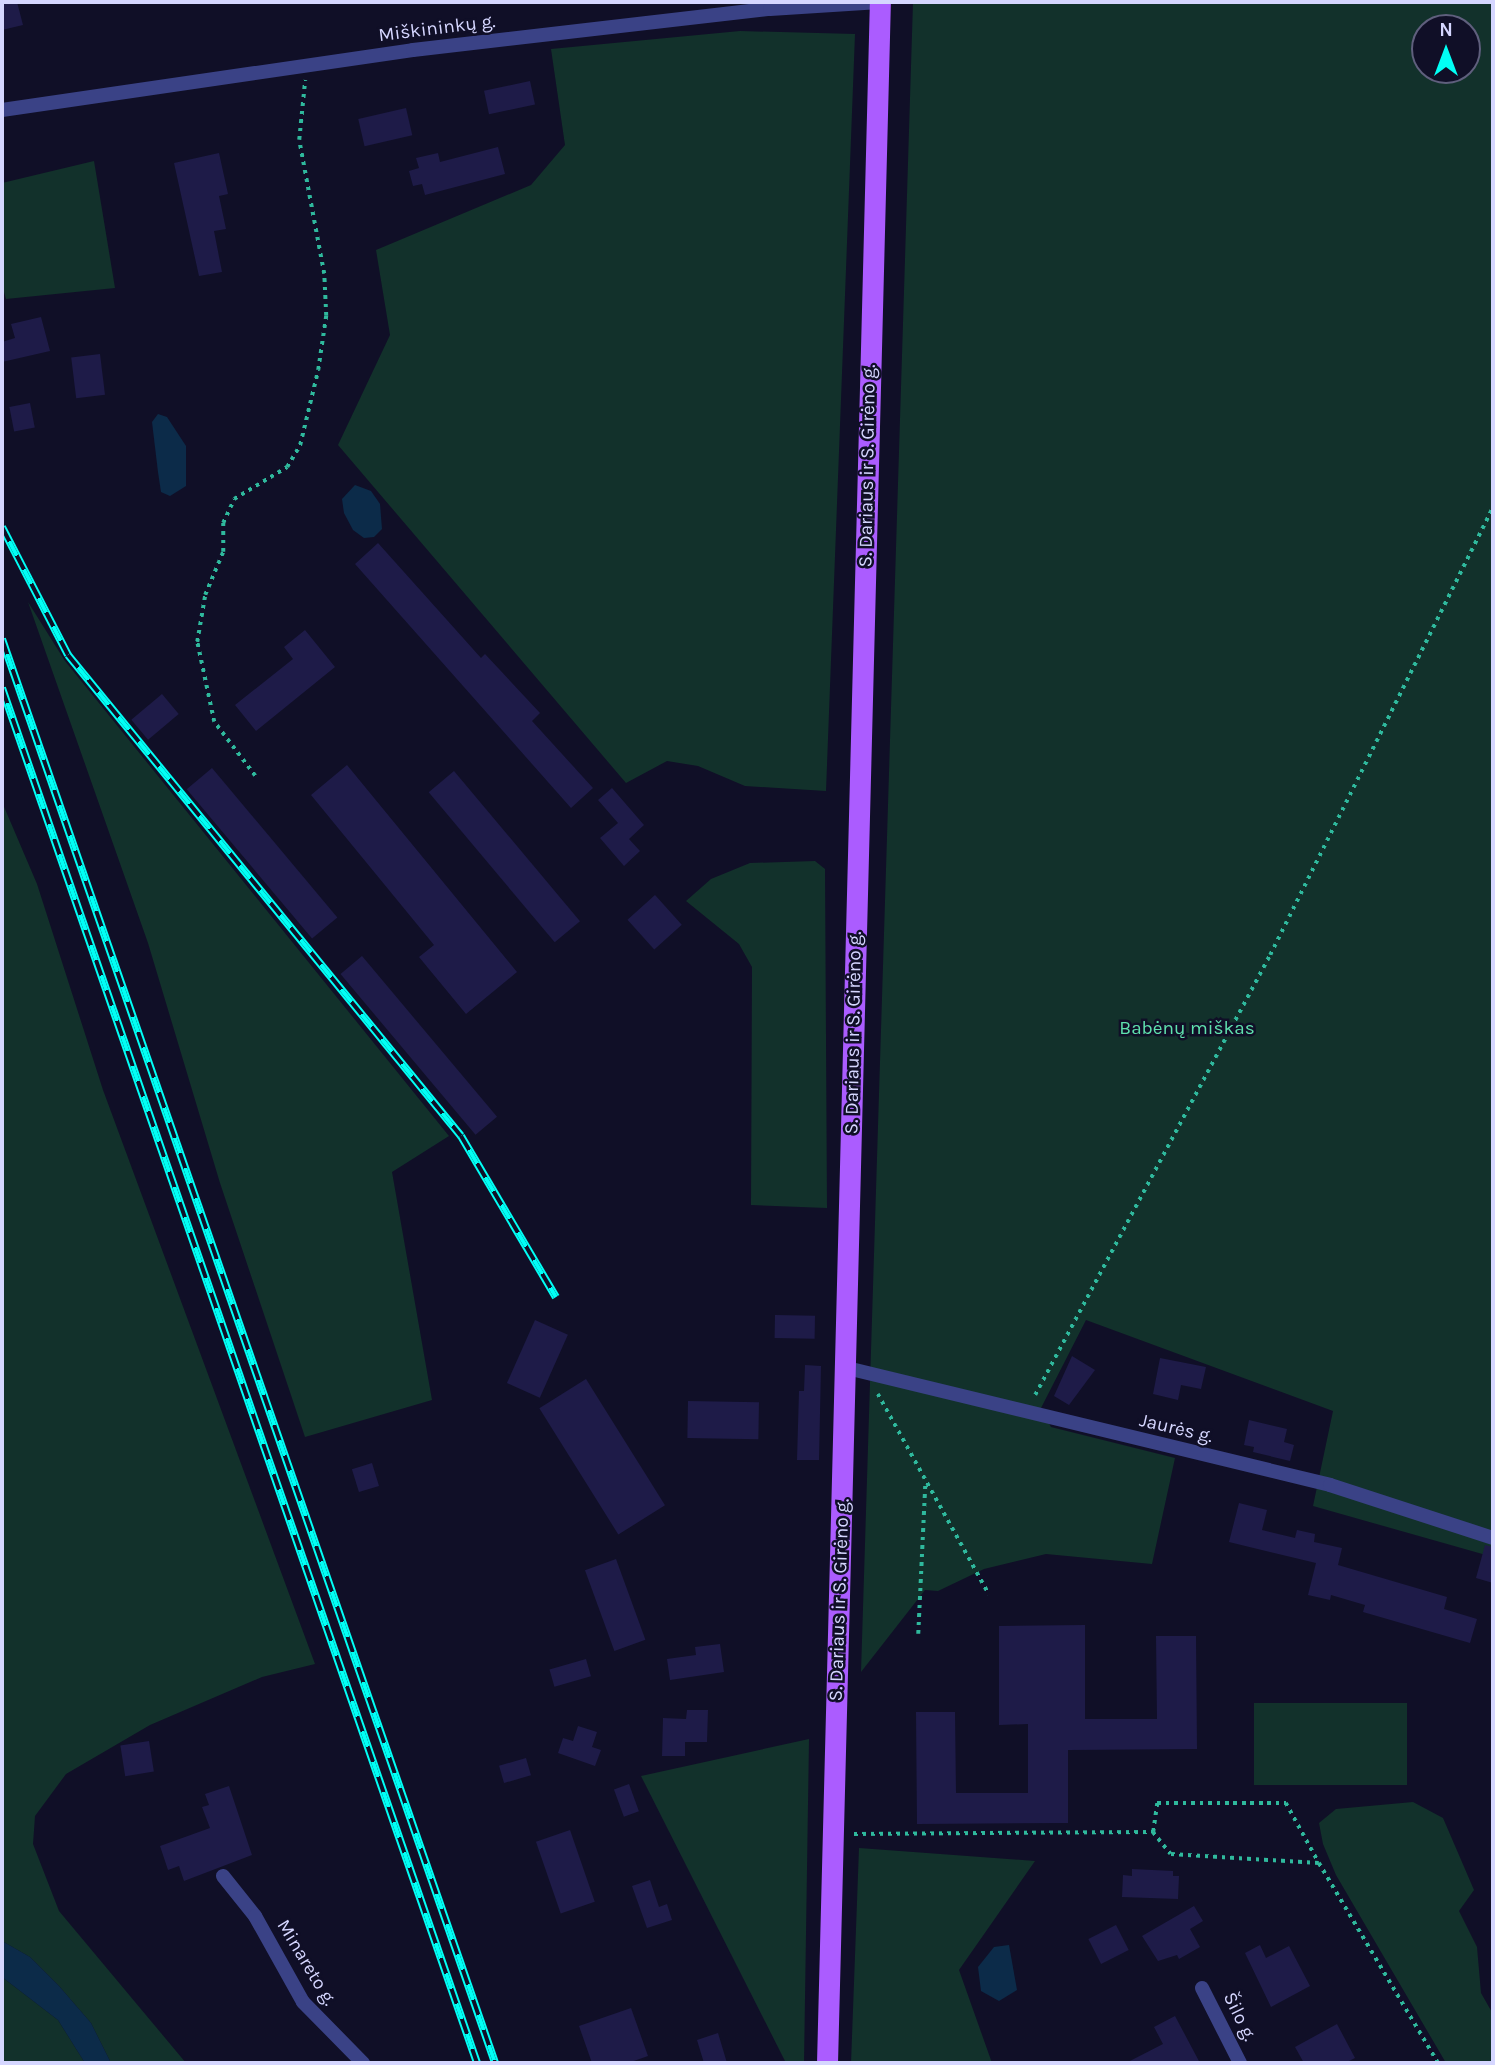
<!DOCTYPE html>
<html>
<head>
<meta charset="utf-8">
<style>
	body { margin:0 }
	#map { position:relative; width:1495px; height:2065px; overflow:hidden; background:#100f27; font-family:Karla,sans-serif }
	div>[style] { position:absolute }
	.green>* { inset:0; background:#12312b; transform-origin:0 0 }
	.water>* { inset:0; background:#0c2b49 }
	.building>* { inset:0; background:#1e1b48; transform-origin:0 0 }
	.path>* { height:3.5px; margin-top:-1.75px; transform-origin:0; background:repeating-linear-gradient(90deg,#2fb99d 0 3.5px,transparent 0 8.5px) }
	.street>* { height:14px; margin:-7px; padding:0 7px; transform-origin:7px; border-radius:7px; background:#3a4286 }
	.primary>* { height:21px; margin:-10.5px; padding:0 10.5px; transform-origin:10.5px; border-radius:10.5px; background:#ab5cff }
	.rail>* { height:8px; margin-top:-4px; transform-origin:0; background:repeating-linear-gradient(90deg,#100f27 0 16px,#01fff5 0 32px); box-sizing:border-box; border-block:2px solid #01fff5 }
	span { translate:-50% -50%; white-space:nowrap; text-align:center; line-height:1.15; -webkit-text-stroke:5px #100f27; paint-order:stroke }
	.street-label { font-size:19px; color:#d5d6ff }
	.park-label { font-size:19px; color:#5fe1ae }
	.frame { position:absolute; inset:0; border:4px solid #d5d6ff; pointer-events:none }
	.north { position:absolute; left:1411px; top:14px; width:70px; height:70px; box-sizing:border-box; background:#100f27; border:2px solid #5f5f7d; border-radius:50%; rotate:0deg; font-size:19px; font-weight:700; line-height:28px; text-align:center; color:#d5d6ff }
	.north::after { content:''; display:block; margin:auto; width:24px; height:32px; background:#01fff5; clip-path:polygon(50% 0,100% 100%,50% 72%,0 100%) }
</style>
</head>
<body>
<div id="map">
	<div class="green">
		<div style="clip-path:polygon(evenodd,913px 2px,1493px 2px,1493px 1557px,1313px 1506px,1333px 1411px,1086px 1320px,1041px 1408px,1051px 1427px,1175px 1458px,1152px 1564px,1046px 1554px,984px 1569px,938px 1591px,925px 1590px,861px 1672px,913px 2px,1425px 28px,1467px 28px,1467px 70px,1425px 70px,1425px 28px)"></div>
		<div style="clip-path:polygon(740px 31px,855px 34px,826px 791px,745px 786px,698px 766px,667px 761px,626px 783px,338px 445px,390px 335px,376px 250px,531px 185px,565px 145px,551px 49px)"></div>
		<div style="clip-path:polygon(94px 161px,115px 288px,6px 299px,2px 285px,2px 183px)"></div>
		<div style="clip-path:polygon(28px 602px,65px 661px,449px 1136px,392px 1172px,432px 1400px,305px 1437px,220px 1183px,148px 943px)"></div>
		<div style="clip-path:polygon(2px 802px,37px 884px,103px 1090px,315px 1664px,262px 1677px,150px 1725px,66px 1774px,35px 1816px,33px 1844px,59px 1911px,186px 2063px,111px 2063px,91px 2023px,59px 1986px,30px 1957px,2px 1941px)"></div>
		<div style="clip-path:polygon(815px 861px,825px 869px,827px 1208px,751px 1205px,752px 967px,739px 944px,686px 901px,711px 879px,750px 863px)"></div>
		<div style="left:1254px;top:1703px;width:153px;height:82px"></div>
		<div style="clip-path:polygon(809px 1739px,804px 2063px,786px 2063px,641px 1776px)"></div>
		<div style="clip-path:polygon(1413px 1802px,1443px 1818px,1474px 1890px,1459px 1911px,1477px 1947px,1481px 1993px,1493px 2014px,1493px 2063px,1446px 2063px,1336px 1875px,1323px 1844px,1319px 1823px,1336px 1809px)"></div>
		<div style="clip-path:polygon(859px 1848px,1035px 1861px,959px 1970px,992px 2063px,851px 2063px)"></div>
		<div style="clip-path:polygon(2px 1977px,58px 2020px,85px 2063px,2px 2063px)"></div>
	</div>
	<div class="water">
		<div style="clip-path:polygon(158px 414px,167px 417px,186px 446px,186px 486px,170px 496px,161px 492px,158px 472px,152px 422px)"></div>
		<div style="clip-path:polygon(355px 485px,371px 491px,380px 504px,382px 529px,374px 537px,364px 538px,353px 530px,344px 513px,342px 499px)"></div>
		<div style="clip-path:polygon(2px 1941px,30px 1957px,59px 1986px,91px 2023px,111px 2063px,85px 2063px,58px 2020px,2px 1977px)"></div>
		<div style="clip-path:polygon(1009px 1945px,1017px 1990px,999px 2001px,981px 1991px,978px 1967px,994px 1947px)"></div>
	</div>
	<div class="building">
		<div style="clip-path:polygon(2px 2px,17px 2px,23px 25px,2px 30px)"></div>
		<div style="left:530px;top:81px;width:24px;height:47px;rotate:78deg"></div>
		<div style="left:406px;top:108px;width:28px;height:49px;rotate:77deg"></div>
		<div style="clip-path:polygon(498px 147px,505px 174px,425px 195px,422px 184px,413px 186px,409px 171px,419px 168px,416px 158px,438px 153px,440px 162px)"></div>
		<div style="clip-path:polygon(219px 153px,228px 194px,219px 196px,226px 229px,214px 231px,222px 272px,199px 276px,174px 163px)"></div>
		<div style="clip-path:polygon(41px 317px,50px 351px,2px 362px,2px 342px,15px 338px,11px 324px)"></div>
		<div style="left:100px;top:354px;width:41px;height:29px;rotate:83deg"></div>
		<div style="left:30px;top:403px;width:25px;height:21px;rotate:79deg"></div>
		<div style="clip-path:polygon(378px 543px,481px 658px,485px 654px,540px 713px,532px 721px,593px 788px,571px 808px,355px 564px)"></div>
		<div style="clip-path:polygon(305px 630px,335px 667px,256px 731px,235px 705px,293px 659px,284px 647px)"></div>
		<div style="left:162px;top:694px;width:26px;height:40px;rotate:50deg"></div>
		<div style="clip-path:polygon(347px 765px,517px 972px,466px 1014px,419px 957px,434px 945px,311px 795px)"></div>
		<div style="left:212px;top:768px;width:195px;height:33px;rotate:50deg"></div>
		<div style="left:454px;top:771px;width:196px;height:33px;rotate:50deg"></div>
		<div style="clip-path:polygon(612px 788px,644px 825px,629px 839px,640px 851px,624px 866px,600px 838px,618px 823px,598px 800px)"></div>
		<div style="left:655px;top:895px;width:40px;height:37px;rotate:48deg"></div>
		<div style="left:362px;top:956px;width:210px;height:28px;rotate:50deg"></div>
		<div style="left:775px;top:1315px;width:40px;height:23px;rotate:1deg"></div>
		<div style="left:535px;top:1320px;width:36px;height:69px;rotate:24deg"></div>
		<div style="clip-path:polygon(1072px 1356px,1095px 1370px,1069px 1405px,1054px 1396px)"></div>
		<div style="clip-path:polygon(1160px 1358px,1206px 1367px,1201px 1389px,1181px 1385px,1178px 1400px,1153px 1394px)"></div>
		<div style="clip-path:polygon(805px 1365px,821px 1366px,819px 1460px,797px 1460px,799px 1391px,804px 1391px)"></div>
		<div style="left:586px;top:1379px;width:149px;height:55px;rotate:58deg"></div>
		<div style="left:688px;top:1401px;width:71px;height:37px;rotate:1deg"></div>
		<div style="clip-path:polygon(1249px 1420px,1287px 1429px,1284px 1442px,1294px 1445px,1290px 1461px,1253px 1452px,1254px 1447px,1244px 1445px)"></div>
		<div style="left:372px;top:1463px;width:24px;height:21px;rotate:73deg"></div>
		<div style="clip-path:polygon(1239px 1503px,1267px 1510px,1262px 1530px,1295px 1538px,1297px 1530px,1315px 1534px,1314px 1542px,1342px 1548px,1338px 1565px,1447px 1597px,1444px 1609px,1477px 1619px,1470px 1643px,1363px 1612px,1365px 1605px,1331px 1595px,1330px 1600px,1308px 1595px,1316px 1563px,1229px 1542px)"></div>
		<div style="clip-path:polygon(1485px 1545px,1493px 1547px,1493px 1583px,1476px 1578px)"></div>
		<div style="left:616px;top:1559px;width:86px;height:33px;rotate:70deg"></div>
		<div style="clip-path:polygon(1085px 1625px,1085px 1719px,1157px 1719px,1156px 1636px,1196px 1636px,1197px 1749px,1068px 1750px,1068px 1823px,917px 1824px,916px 1712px,955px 1712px,956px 1793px,1028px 1793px,1028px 1724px,999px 1725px,999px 1626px)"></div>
		<div style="clip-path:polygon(720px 1644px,724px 1672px,670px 1680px,667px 1659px,696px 1655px,695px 1647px)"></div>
		<div style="left:586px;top:1659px;width:18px;height:38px;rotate:74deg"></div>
		<div style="clip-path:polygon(687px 1710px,708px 1710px,707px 1742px,685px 1742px,685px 1756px,662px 1756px,663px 1718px,686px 1719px)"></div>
		<div style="clip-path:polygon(578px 1726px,597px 1732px,592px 1747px,601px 1750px,595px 1766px,558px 1753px,563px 1738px,573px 1741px)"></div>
		<div style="left:149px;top:1741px;width:31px;height:29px;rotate:81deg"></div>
		<div style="left:526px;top:1758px;width:18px;height:28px;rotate:74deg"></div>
		<div style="left:629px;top:1784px;width:29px;height:16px;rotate:70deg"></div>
		<div style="clip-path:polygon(229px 1786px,252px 1855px,184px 1881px,179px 1866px,168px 1870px,160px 1846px,210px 1828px,202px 1807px,209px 1805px,205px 1794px)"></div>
		<div style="left:570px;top:1830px;width:76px;height:36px;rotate:71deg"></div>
		<div style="clip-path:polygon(1132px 1869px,1173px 1871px,1173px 1876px,1179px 1876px,1178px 1899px,1122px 1897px,1123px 1875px,1132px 1876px)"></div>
		<div style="clip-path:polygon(650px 1880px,659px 1907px,667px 1904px,672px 1920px,647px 1928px,632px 1886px)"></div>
		<div style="clip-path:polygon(1194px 1906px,1203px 1921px,1190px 1929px,1200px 1947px,1179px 1959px,1177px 1955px,1158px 1961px,1142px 1936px)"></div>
		<div style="left:1116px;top:1925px;width:28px;height:31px;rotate:63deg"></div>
		<div style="clip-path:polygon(1260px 1945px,1266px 1958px,1289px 1946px,1310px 1986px,1271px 2007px,1245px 1953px)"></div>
		<div style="clip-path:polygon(631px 2008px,648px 2056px,628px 2063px,592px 2063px,579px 2026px)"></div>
		<div style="clip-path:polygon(1175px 2016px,1200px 2063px,1126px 2063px,1163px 2044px,1154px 2027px)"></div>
		<div style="clip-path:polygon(1337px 2024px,1355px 2058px,1345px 2063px,1304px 2063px,1295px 2047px)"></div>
		<div style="clip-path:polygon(718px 2033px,727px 2063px,704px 2063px,697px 2040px)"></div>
	</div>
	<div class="path">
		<div style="left:255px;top:776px;width:68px;rotate:-127.2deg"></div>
		<div style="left:214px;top:722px;width:82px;rotate:-102deg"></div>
		<div style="left:197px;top:642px;width:48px;rotate:-80.3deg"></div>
		<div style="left:205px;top:595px;width:47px;rotate:-67.3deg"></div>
		<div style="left:223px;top:552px;width:29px;rotate:-90deg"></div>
		<div style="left:223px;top:523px;width:26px;rotate:-65deg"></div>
		<div style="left:234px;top:499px;width:62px;rotate:-31.1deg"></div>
		<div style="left:287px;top:467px;width:26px;rotate:-59deg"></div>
		<div style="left:300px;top:445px;width:77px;rotate:-76.5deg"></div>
		<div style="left:318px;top:370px;width:55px;rotate:-81.6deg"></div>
		<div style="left:326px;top:316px;width:42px;rotate:-92.7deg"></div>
		<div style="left:324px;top:274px;width:136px;rotate:-100.6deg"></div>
		<div style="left:299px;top:140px;width:60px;rotate:-84.3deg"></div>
		<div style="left:878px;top:1394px;width:229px;rotate:61deg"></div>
		<div style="left:1035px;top:1395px;width:499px;rotate:-61.9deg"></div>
		<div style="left:1270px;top:955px;width:500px;rotate:-63.54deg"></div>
		<div style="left:918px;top:1634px;width:148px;rotate:-87.3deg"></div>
		<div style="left:1153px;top:1832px;width:29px;rotate:-82deg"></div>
		<div style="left:1157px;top:1803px;width:129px"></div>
		<div style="left:1286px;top:1803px;width:68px;rotate:61.2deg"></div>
		<div style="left:854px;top:1834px;width:299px;rotate:-0.4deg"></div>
		<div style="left:1153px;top:1832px;width:28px;rotate:51deg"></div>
		<div style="left:1171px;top:1854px;width:148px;rotate:3.5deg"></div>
		<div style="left:1319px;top:1863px;width:233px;rotate:59.2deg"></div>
	</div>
	<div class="street">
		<div style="left:2px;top:110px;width:415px;rotate:-8.3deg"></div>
		<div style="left:413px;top:50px;width:359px;rotate:-6.6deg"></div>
		<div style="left:770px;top:9px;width:110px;rotate:-3.6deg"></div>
		<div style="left:847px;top:1368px;width:497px;rotate:13.6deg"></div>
		<div style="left:1330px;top:1485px;width:171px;rotate:18deg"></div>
		<div style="left:223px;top:1876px;width:51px;rotate:51.3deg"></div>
		<div style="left:255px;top:1916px;width:98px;rotate:60.8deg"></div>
		<div style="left:303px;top:2002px;width:86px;rotate:45.5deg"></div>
		<div style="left:1202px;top:1988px;width:84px;rotate:63.1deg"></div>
	</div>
	<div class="primary">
		<div style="left:827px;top:2063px;width:2062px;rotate:-88.53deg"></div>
	</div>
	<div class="rail">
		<div style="left:2px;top:527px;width:144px;rotate:62.7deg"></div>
		<div style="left:68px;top:655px;width:621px;rotate:50.75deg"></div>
		<div style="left:461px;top:1136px;width:187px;rotate:59.5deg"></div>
		<div style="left:2px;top:639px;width:1507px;rotate:70.9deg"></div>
		<div style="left:2px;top:688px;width:1455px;rotate:70.94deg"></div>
	</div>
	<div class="street-label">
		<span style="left:437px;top:29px;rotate:-7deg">Miškininkų g.</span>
		<span style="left:868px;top:466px;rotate:-89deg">S. Dariaus ir S. Girėno g.</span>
		<span style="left:854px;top:1033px;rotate:-89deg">S. Dariaus ir S. Girėno g.</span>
		<span style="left:1176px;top:1429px;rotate:13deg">Jaurės g.</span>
		<span style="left:840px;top:1600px;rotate:-88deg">S. Dariaus ir S. Girėno g.</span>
		<span style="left:306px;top:1963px;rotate:59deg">Minareto g.</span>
		<span style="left:1239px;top:2017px;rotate:64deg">Šilo g.</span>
	</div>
	<div class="park-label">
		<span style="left:1187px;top:1029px">Babėnų miškas</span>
	</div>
	<div class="frame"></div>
	<div class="north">N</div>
</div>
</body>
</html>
